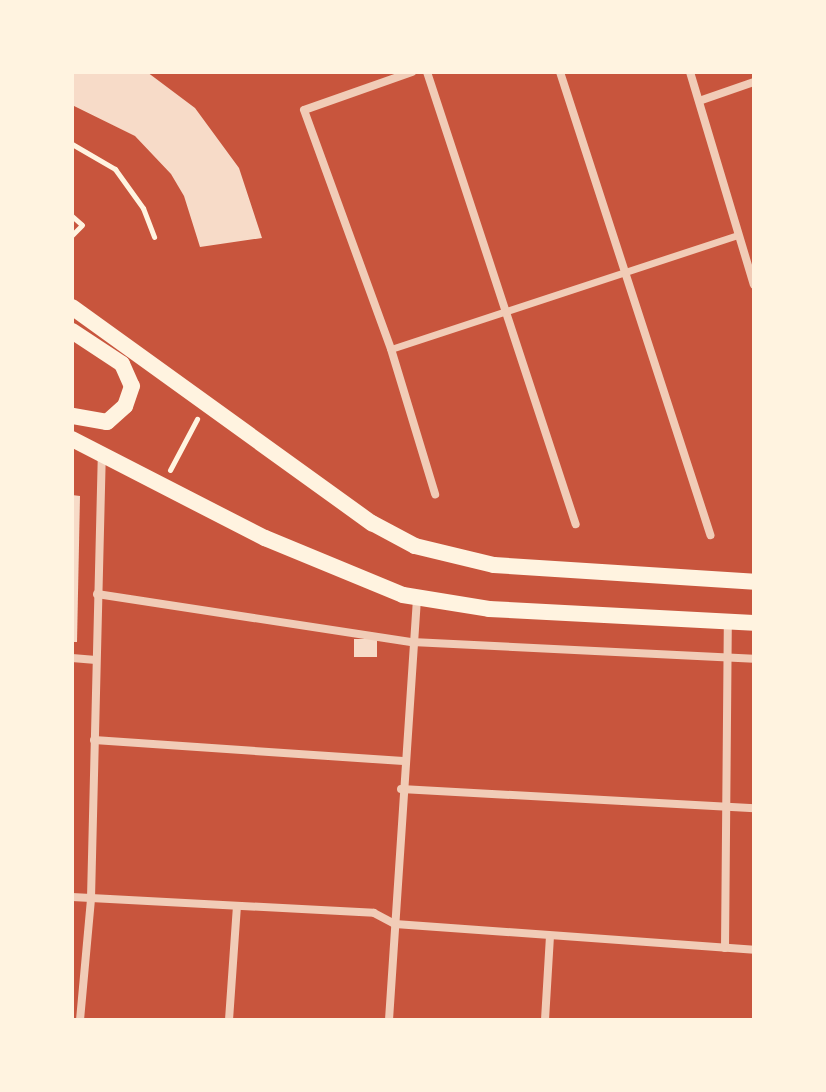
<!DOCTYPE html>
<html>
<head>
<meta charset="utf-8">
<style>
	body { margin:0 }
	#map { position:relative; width:826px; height:1092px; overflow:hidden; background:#c8553d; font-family:Signika,sans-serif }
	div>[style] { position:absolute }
	.building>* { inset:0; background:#f7dbc8; transform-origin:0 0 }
	.path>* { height:5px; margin:-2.5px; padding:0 2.5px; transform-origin:2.5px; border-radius:2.5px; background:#fff3e0 }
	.pedestrian>* { height:7px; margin:-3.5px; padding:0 3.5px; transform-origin:3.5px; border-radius:3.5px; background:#f1ccb7 }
	.minor>* { height:8px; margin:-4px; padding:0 4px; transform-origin:4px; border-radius:4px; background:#f1ccb7 }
	.secondary>* { height:16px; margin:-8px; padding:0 8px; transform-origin:8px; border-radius:8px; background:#fff3e0 }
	span { translate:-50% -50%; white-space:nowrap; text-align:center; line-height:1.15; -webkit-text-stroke:6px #fff3e0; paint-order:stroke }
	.frame { position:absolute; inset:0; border:74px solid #fff3e0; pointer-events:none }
</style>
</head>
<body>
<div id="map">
	<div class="building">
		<div style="clip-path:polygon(72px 72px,147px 72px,195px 108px,239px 168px,262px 238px,200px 247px,184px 196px,171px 174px,135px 136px,72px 105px)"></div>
		<div style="clip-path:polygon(72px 495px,80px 496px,77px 642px,72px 642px)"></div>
		<div style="left:354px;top:639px;width:23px;height:18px"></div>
	</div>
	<div class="path">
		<div style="left:72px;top:144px;width:50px;rotate:30.2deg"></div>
		<div style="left:115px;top:169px;width:48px;rotate:54.3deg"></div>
		<div style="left:143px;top:208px;width:31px;rotate:69deg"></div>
		<div style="left:72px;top:216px;width:13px;rotate:42deg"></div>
		<div style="left:82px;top:225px;width:14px;rotate:135deg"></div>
		<div style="left:170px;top:470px;width:58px;rotate:-62.1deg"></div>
	</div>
	<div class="pedestrian">
		<div style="left:391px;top:349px;width:365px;rotate:-18.2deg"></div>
	</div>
	<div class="minor">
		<div style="left:412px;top:72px;width:114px;rotate:160.6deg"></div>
		<div style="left:304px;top:110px;width:254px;rotate:70deg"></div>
		<div style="left:391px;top:349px;width:152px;rotate:73.1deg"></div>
		<div style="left:427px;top:72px;width:476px;rotate:71.8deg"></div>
		<div style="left:560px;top:72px;width:487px;rotate:72deg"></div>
		<div style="left:690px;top:72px;width:222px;rotate:73.3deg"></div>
		<div style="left:699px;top:101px;width:58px;rotate:-19.1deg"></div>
		<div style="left:97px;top:594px;width:319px;rotate:8.7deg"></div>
		<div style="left:412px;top:642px;width:342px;rotate:2.8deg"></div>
		<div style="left:72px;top:658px;width:24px;rotate:5deg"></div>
		<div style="left:94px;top:740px;width:310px;rotate:3.9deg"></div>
		<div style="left:401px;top:789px;width:354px;rotate:3.1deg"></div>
		<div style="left:72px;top:897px;width:302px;rotate:3deg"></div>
		<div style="left:374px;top:913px;width:24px;rotate:28deg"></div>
		<div style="left:395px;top:924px;width:360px;rotate:4.1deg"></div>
		<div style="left:725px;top:948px;width:326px;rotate:-89.5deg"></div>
		<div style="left:80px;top:1020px;width:122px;rotate:-84.8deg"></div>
		<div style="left:91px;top:898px;width:444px;rotate:-88.6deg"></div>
		<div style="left:229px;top:1020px;width:114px;rotate:-86deg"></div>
		<div style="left:389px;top:1020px;width:423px;rotate:-86.2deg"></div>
		<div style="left:545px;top:1020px;width:83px;rotate:-86.6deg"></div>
	</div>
	<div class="secondary">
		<div style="left:72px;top:307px;width:370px;rotate:35.8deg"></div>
		<div style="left:372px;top:523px;width:49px;rotate:28.1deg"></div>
		<div style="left:415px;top:546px;width:81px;rotate:13.5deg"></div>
		<div style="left:494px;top:565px;width:261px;rotate:3.7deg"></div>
		<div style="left:72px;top:331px;width:60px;rotate:33.4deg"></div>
		<div style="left:122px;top:364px;width:24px;rotate:66deg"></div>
		<div style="left:132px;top:386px;width:21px;rotate:109deg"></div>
		<div style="left:125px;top:406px;width:24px;rotate:138deg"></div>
		<div style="left:107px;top:422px;width:36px;rotate:-170deg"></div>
		<div style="left:72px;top:439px;width:217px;rotate:27.2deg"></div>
		<div style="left:265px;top:538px;width:149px;rotate:22.4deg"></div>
		<div style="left:403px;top:595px;width:87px;rotate:9.2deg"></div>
		<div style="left:489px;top:609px;width:265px;rotate:3deg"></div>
	</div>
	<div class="frame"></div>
</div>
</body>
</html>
